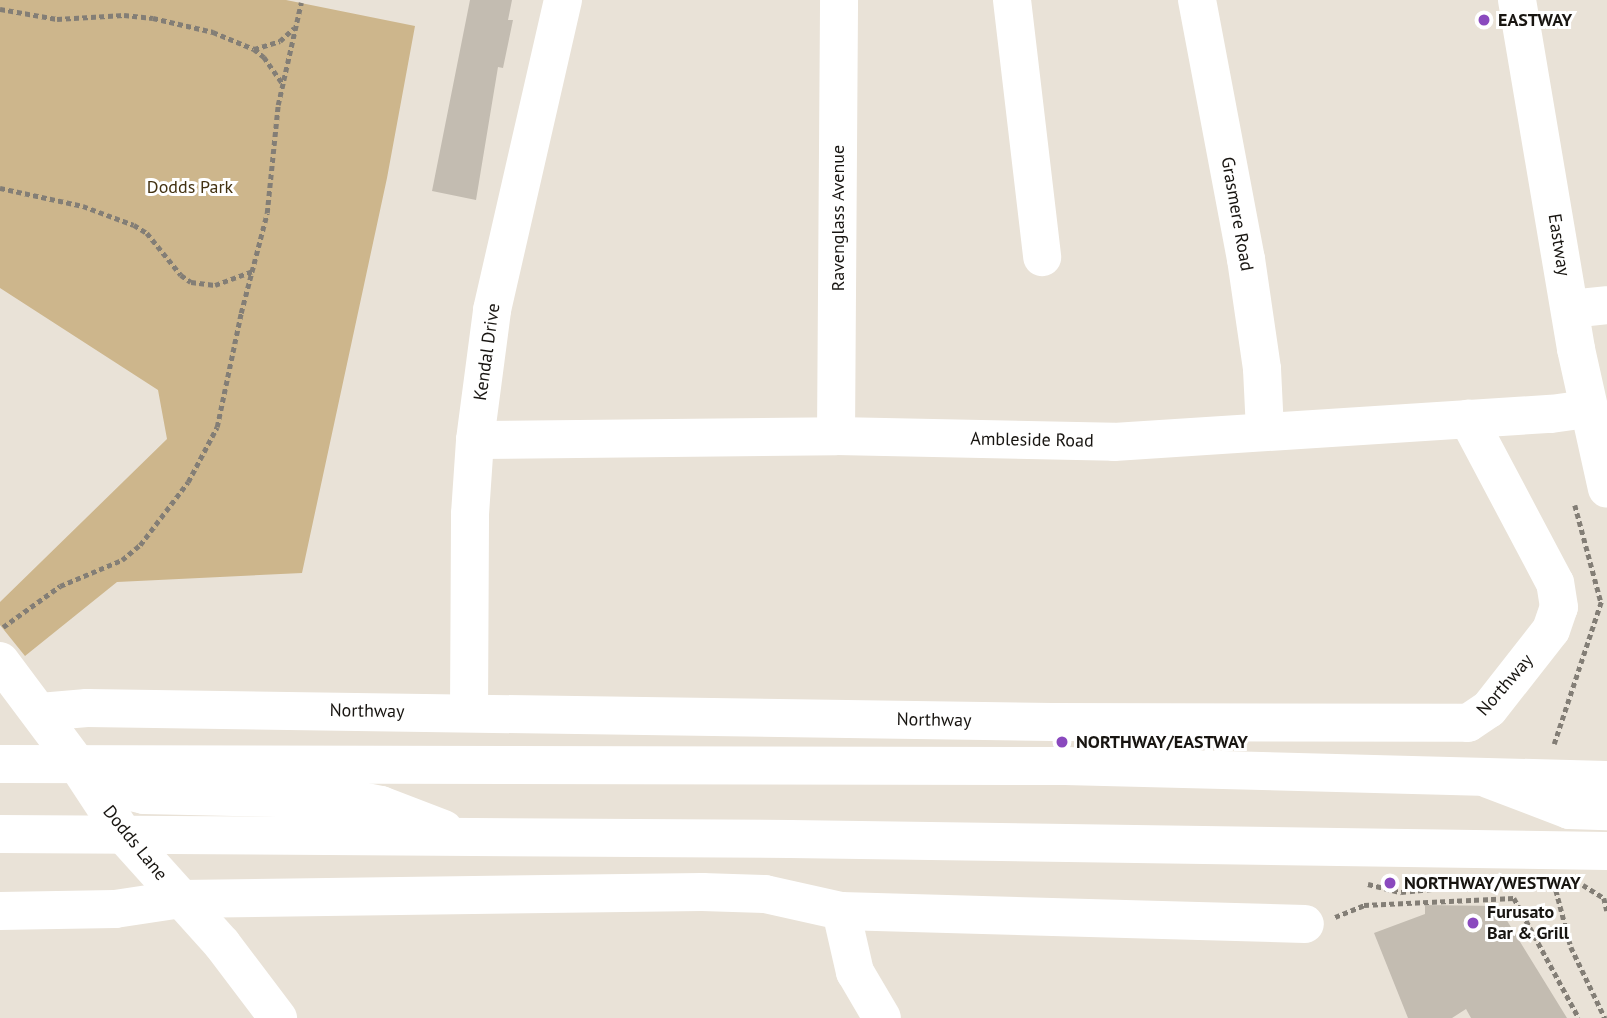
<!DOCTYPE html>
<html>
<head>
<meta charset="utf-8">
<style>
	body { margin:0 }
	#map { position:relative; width:1607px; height:1018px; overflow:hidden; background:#e9e2d7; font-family:"PT Sans",sans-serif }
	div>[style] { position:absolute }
	.green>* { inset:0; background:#cdb68c }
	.building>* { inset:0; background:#c3bcb1 }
	.path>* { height:4.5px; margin-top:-2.25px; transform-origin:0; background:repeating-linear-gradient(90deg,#837e76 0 5px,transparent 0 8.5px) }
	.minor>* { height:38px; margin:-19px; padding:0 19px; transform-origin:19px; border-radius:19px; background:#fff }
	.major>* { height:38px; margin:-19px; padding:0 19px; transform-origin:19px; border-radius:19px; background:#fff }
	.highway>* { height:38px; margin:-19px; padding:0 19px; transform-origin:19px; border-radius:19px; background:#fff }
	.dots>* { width:19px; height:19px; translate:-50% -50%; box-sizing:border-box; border:4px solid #fff; border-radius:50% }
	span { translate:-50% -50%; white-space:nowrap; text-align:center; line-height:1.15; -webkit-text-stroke:6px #fff; paint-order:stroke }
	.poi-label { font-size:18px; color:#181511; font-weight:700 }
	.left { translate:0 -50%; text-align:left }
	.park-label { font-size:18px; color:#423111 }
	.street-label { font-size:18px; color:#181511 }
</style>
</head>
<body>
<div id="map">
	<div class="green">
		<div style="clip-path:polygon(0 0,286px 0,415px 26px,387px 178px,302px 573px,117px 582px,25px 656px,0 625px,0 602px,167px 439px,158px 390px,0 288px)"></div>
	</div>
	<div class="building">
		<div style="clip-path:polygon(470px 0,512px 0,508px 20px,513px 20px,503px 68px,498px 67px,476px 200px,432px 191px)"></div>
		<div style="clip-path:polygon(1425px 905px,1498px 906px,1567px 1018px,1471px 1018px,1466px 1009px,1452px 1018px,1408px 1018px,1374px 933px,1425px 914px)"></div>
	</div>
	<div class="path">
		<div style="left:0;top:9px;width:58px;rotate:10deg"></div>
		<div style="left:57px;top:19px;width:67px;rotate:-3.4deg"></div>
		<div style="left:124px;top:15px;width:29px;rotate:6deg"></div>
		<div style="left:153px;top:18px;width:62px;rotate:13.1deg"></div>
		<div style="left:213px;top:32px;width:44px;rotate:22.5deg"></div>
		<div style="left:254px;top:49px;width:27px;rotate:-17deg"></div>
		<div style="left:280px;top:41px;width:19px;rotate:-43deg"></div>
		<div style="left:254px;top:49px;width:13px;rotate:39deg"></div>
		<div style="left:264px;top:57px;width:33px;rotate:55deg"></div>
		<div style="left:0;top:188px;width:85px;rotate:12.2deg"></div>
		<div style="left:83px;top:206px;width:54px;rotate:20.4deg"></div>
		<div style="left:134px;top:225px;width:15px;rotate:32deg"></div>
		<div style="left:147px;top:233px;width:54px;rotate:51deg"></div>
		<div style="left:181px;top:275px;width:12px;rotate:35deg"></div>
		<div style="left:191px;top:282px;width:24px;rotate:7deg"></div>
		<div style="left:215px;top:285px;width:40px;rotate:-20.2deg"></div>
		<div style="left:1575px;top:505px;width:100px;rotate:75deg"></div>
		<div style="left:3px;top:627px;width:70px;rotate:-35.7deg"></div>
		<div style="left:60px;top:586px;width:67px;rotate:-22.8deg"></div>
		<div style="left:122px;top:560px;width:23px;rotate:-40deg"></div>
		<div style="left:140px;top:545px;width:79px;rotate:-52.7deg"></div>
		<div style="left:188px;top:482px;width:62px;rotate:-62.2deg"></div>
		<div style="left:217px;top:427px;width:116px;rotate:-78.1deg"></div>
		<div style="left:241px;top:313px;width:103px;rotate:-75.4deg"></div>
		<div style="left:267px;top:213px;width:109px;rotate:-84.2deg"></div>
		<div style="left:278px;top:105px;width:105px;rotate:-77.3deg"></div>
		<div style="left:1554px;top:744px;width:150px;rotate:-71.7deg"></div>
		<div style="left:1368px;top:884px;width:34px;rotate:14deg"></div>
		<div style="left:1401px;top:892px;width:62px;rotate:-5.5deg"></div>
		<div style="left:1583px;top:885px;width:25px;rotate:32deg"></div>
		<div style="left:1604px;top:898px;width:13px;rotate:77deg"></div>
		<div style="left:1556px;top:890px;width:59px;rotate:75.3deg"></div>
		<div style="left:1571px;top:947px;width:79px;rotate:64.4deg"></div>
		<div style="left:1335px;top:917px;width:31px;rotate:-22deg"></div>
		<div style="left:1364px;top:905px;width:150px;rotate:-2.7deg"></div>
		<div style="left:1514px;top:898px;width:136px;rotate:61.6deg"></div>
	</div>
	<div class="minor">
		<div style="left:1012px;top:0;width:259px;rotate:83.3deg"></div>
		<div style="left:1197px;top:0;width:264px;rotate:79.3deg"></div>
		<div style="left:1246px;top:259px;width:111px;rotate:81.7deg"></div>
		<div style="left:1262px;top:369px;width:62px;rotate:87.2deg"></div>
		<div style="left:1517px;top:0;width:354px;rotate:80.4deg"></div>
		<div style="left:1576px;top:349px;width:143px;rotate:77.5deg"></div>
		<div style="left:1570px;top:309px;width:37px;rotate:-6deg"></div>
		<div style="left:836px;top:436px;width:436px;rotate:-89.6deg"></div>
		<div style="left:475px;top:440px;width:361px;rotate:-0.6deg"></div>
		<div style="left:836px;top:436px;width:278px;rotate:1.2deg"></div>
		<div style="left:1114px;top:442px;width:438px;rotate:-3.7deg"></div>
		<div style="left:1551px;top:414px;width:36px;rotate:-8deg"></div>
		<div style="left:0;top:661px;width:129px;rotate:53.2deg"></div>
		<div style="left:77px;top:764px;width:84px;rotate:56.7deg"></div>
		<div style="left:123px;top:834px;width:148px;rotate:48deg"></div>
		<div style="left:222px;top:944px;width:93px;rotate:52.9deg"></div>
		<div style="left:40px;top:712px;width:47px;rotate:-4.9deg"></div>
		<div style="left:87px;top:708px;width:965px;rotate:0.83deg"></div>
		<div style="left:1052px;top:722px;width:416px;rotate:0.1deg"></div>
		<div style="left:1468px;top:723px;width:25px;rotate:-34deg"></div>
		<div style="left:1489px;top:709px;width:100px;rotate:-51.9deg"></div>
		<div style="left:1551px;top:630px;width:24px;rotate:-71deg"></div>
		<div style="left:1559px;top:607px;width:24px;rotate:-99deg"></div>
		<div style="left:1555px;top:583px;width:186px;rotate:-117.9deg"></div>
		<div style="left:469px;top:712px;width:198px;rotate:-89.7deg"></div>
		<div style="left:470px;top:514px;width:74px;rotate:-86.1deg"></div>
		<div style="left:475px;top:440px;width:131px;rotate:-82.5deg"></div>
		<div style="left:492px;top:310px;width:318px;rotate:-77.1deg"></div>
		<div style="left:0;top:911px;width:115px;rotate:-1deg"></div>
		<div style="left:115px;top:909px;width:67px;rotate:-8.6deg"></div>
		<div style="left:181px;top:899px;width:521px;rotate:-0.77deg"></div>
		<div style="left:702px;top:892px;width:63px;rotate:1.8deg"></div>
		<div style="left:765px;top:894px;width:78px;rotate:12.6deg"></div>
		<div style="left:841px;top:911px;width:464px;rotate:1.6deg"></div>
		<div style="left:841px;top:911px;width:63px;rotate:77.1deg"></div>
		<div style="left:855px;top:972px;width:53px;rotate:59.6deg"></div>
	</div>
	<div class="major">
		<div style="left:1488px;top:779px;width:87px;rotate:20.9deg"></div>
		<div style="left:1569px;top:810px;width:38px;rotate:2deg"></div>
	</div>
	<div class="highway">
		<div style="left:0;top:764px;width:1065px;rotate:0.11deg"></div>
		<div style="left:1065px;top:766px;width:542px;rotate:1.48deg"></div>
		<div style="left:79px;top:766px;width:25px;rotate:37deg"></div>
		<div style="left:99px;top:781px;width:24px;rotate:22deg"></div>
		<div style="left:121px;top:790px;width:24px;rotate:12deg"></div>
		<div style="left:144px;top:795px;width:213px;rotate:1.3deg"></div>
		<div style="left:357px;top:800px;width:25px;rotate:12deg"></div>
		<div style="left:381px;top:805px;width:67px;rotate:20.9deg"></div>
		<div style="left:0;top:834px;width:790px;rotate:0.36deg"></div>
		<div style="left:790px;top:839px;width:817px;rotate:0.84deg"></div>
	</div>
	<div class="dots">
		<div style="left:1484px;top:20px;background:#8a49be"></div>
		<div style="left:1062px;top:742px;background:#8a49be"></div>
		<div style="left:1390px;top:883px;background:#8a49be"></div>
		<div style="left:1473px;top:923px;background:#8a49be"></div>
	</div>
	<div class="poi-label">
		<span class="left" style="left:1498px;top:20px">EASTWAY</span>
		<span class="left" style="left:1076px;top:742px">NORTHWAY/EASTWAY</span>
		<span class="left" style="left:1404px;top:883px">NORTHWAY/WESTWAY</span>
		<span class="left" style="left:1487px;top:923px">Furusato<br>Bar &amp; Grill</span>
	</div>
	<div class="park-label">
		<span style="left:190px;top:187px">Dodds Park</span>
	</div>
	<div class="street-label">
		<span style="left:1237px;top:214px;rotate:80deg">Grasmere Road</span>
		<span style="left:838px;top:218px;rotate:-90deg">Ravenglass Avenue</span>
		<span style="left:1559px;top:245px;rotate:81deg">Eastway</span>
		<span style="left:487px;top:352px;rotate:-82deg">Kendal Drive</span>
		<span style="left:1032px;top:440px;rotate:1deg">Ambleside Road</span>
		<span style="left:1505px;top:685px;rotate:-49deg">Northway</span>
		<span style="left:367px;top:711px;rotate:1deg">Northway</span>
		<span style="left:934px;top:720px;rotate:1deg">Northway</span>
		<span style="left:135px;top:843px;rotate:51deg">Dodds Lane</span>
	</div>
</div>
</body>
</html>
